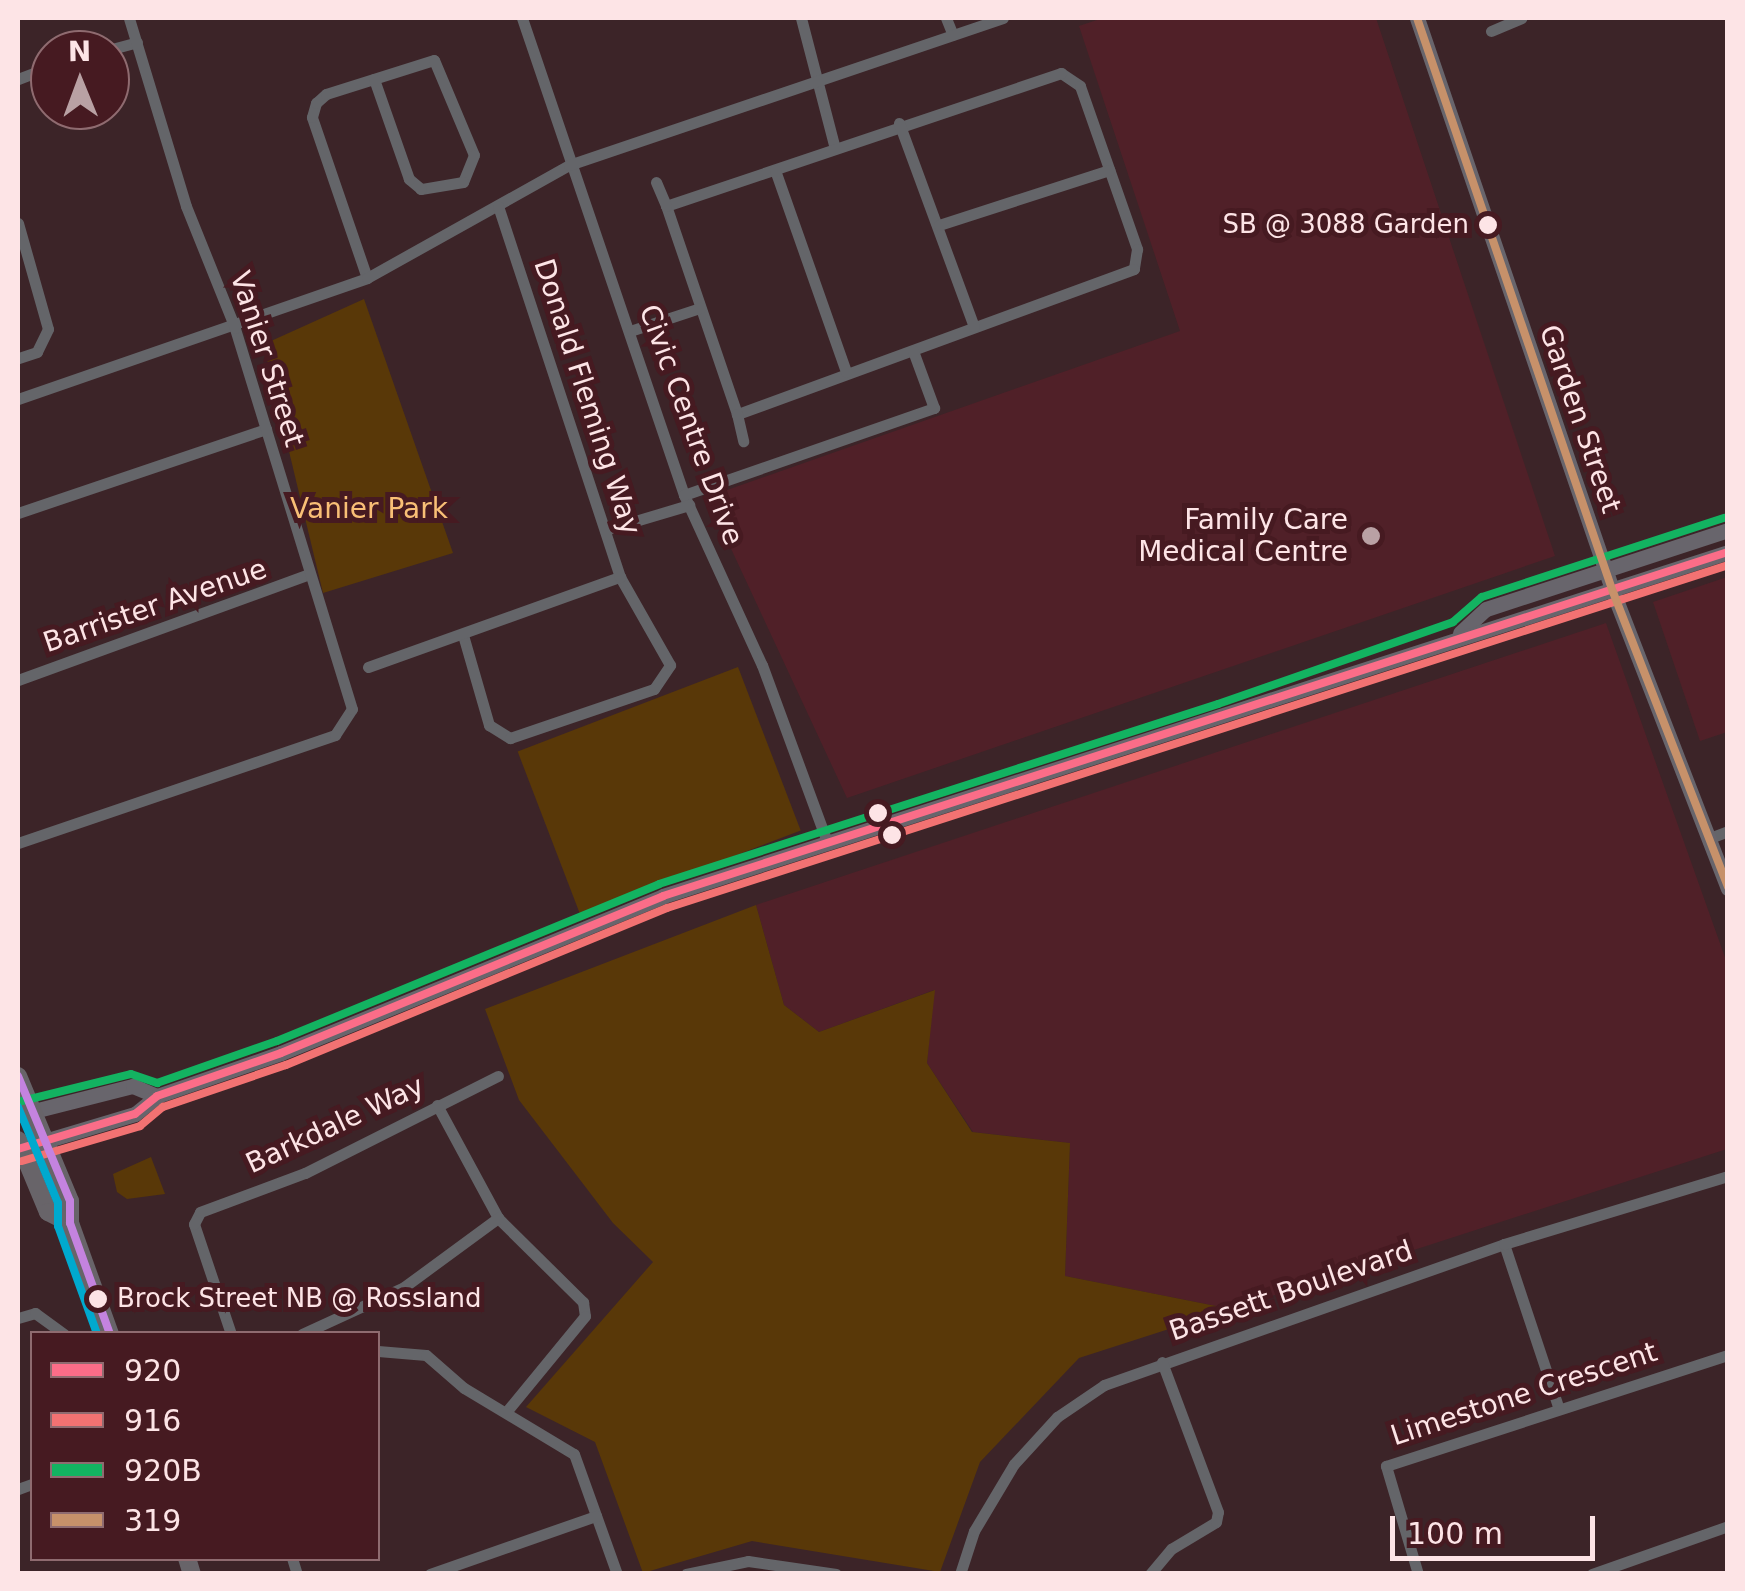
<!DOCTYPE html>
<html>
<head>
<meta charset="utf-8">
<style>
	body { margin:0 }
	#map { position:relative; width:1745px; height:1591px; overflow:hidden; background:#3c2428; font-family:"DejaVu Sans",sans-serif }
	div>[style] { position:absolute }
	.built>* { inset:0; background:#502028 }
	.green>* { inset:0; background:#593808; transform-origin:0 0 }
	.street>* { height:11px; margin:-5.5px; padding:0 5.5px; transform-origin:5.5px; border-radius:5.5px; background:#646569 }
	.secondary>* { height:15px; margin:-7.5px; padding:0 7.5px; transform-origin:7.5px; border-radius:7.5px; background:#68656c }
	.primary>* { height:18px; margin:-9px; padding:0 9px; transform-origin:9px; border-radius:9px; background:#686469 }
	.bus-1>* { height:8px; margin:-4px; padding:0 4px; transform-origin:4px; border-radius:4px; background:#fb6d88 }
	.bus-2>* { height:8px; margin:-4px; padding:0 4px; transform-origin:4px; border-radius:4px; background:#f27272 }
	.bus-3>* { height:8px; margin:-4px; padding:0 4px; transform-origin:4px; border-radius:4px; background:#13b361 }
	.bus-4>* { height:8px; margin:-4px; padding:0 4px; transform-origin:4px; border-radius:4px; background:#c7916a }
	.bus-5>* { height:8px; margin:-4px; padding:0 4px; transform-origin:4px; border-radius:4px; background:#c483df }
	.bus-6>* { height:8px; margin:-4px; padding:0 4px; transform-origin:4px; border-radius:4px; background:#00a9ce }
	.dots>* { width:28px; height:28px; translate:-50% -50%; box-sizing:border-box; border:5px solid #461a21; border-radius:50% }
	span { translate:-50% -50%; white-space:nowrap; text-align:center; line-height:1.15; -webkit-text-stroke:10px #461a21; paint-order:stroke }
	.bus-label { font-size:26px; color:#fde4e6 }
	.right { translate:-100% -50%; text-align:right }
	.left { translate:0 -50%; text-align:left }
	.street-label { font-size:28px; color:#fde4e6 }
	.park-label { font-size:28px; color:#f9bf76 }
	.poi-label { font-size:28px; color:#fde4e6 }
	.frame { position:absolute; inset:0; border:20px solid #fde4e6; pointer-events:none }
	.legend { position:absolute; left:30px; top:1331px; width:350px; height:230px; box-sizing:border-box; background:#461a21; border:2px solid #8f6b70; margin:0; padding:12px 18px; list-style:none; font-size:30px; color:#fde4e6 }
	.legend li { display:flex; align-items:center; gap:20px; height:50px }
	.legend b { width:50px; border:2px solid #8f6b70 }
	.north { position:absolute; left:30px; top:30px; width:100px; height:100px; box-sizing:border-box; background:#461a21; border:2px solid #8f6b70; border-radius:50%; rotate:359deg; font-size:28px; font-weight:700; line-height:40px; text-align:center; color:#fde4e6 }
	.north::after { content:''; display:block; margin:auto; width:35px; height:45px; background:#b9a1a4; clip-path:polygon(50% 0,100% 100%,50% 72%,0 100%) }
	.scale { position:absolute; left:1390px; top:1516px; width:205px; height:45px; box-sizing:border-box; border:5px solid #fde4e6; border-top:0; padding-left:12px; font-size:30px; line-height:35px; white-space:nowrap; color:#fde4e6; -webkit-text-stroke:8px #461a21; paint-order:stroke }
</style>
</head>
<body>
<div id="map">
	<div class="built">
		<div style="clip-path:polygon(1103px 18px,1376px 18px,1555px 556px,847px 798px,707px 497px,1180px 331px,1079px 26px)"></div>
		<div style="clip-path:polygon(1727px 577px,1727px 732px,1700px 741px,1653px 602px)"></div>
		<div style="clip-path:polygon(1606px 623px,1727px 963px,1727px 1149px,1231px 1309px,1065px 1276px,1070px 1143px,973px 1132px,927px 1063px,934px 990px,819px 1032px,784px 1005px,756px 905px)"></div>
	</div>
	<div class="green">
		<div style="clip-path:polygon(364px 299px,453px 553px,323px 593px,265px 351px,271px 341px)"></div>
		<div style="left:738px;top:667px;width:175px;height:236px;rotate:69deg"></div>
		<div style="clip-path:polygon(756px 905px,784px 1005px,819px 1032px,935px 990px,927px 1063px,972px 1132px,1070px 1143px,1065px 1276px,1231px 1309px,1079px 1358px,980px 1462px,940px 1572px,752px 1541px,643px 1573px,595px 1442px,526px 1407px,653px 1262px,613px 1223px,519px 1100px,485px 1009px)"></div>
		<div style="clip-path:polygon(151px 1157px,165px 1194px,127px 1199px,117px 1192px,113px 1174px)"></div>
	</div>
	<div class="street">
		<div style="left:522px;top:18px;width:504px;rotate:71.24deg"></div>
		<div style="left:684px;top:495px;width:187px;rotate:65.4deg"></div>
		<div style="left:762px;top:665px;width:191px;rotate:69.8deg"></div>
		<div style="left:801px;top:18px;width:131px;rotate:75.4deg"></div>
		<div style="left:946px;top:18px;width:18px;rotate:68deg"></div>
		<div style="left:1491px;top:31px;width:33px;rotate:-23deg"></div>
		<div style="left:108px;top:50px;width:30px;rotate:-15deg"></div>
		<div style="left:1061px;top:73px;width:23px;rotate:34deg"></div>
		<div style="left:1080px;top:86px;width:173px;rotate:70.7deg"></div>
		<div style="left:1137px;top:249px;width:20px;rotate:99deg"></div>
		<div style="left:1134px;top:269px;width:423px;rotate:159.9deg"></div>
		<div style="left:737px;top:414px;width:220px;rotate:-108.8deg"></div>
		<div style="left:666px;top:206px;width:417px;rotate:-18.6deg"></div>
		<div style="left:18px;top:79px;width:34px;rotate:-21deg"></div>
		<div style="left:899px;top:123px;width:217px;rotate:69.8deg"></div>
		<div style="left:775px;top:170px;width:214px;rotate:70.6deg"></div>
		<div style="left:656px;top:182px;width:26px;rotate:67deg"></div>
		<div style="left:18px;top:223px;width:110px;rotate:74.2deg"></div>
		<div style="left:48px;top:329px;width:25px;rotate:116deg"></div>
		<div style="left:37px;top:352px;width:20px;rotate:162deg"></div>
		<div style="left:939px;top:225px;width:179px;rotate:-17.9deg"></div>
		<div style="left:367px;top:278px;width:170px;rotate:-108.9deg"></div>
		<div style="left:312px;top:117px;width:15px;rotate:-74deg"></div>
		<div style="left:316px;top:103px;width:13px;rotate:-42deg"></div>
		<div style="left:326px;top:94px;width:113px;rotate:-17.5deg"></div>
		<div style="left:434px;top:60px;width:103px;rotate:67.2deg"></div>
		<div style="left:474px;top:155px;width:29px;rotate:112deg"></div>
		<div style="left:463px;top:182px;width:43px;rotate:170.5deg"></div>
		<div style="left:421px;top:189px;width:16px;rotate:-140deg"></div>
		<div style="left:409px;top:179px;width:106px;rotate:-109.3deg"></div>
		<div style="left:630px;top:331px;width:74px;rotate:-18.2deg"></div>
		<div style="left:18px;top:399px;width:369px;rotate:-19.1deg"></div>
		<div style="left:367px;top:278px;width:231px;rotate:-29.2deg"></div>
		<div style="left:569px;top:165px;width:458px;rotate:-18.7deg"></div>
		<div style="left:737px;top:414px;width:28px;rotate:77deg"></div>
		<div style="left:684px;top:495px;width:265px;rotate:-19.2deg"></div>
		<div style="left:934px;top:408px;width:61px;rotate:-110.2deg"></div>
		<div style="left:18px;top:513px;width:262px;rotate:-18.7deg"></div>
		<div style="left:605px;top:530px;width:88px;rotate:-16.6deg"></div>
		<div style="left:463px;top:635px;width:94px;rotate:73.9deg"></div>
		<div style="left:489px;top:725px;width:25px;rotate:32deg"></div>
		<div style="left:510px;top:738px;width:152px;rotate:-18.8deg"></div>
		<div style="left:654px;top:689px;width:29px;rotate:-56deg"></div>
		<div style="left:670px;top:665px;width:101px;rotate:-119.6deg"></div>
		<div style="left:368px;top:667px;width:268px;rotate:-19.7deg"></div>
		<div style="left:620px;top:577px;width:390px;rotate:-108.2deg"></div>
		<div style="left:18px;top:680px;width:307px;rotate:-20deg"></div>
		<div style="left:1710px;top:838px;width:19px;rotate:-21deg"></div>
		<div style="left:18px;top:843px;width:335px;rotate:-18.8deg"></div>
		<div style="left:335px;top:735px;width:31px;rotate:-57deg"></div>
		<div style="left:352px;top:709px;width:399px;rotate:-107.1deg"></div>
		<div style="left:235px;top:328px;width:131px;rotate:-111.9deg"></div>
		<div style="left:186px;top:206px;width:196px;rotate:-106.9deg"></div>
		<div style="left:437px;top:1105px;width:128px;rotate:61.6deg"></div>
		<div style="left:498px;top:1218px;width:120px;rotate:44.7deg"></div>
		<div style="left:583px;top:1302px;width:14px;rotate:82deg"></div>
		<div style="left:585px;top:1316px;width:123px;rotate:129.4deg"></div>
		<div style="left:1504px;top:1244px;width:171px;rotate:71.6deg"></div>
		<div style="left:18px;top:1318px;width:18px;rotate:-16deg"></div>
		<div style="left:35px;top:1313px;width:36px;rotate:36deg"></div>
		<div style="left:231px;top:1334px;width:116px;rotate:-108.6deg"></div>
		<div style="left:194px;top:1224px;width:13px;rotate:-63deg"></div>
		<div style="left:200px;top:1212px;width:112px;rotate:-20.4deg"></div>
		<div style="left:305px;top:1173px;width:216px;rotate:-26.7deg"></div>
		<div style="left:302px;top:1334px;width:112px;rotate:-24.7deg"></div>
		<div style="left:404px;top:1287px;width:117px;rotate:-36.3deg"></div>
		<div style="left:378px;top:1351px;width:48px;rotate:4.8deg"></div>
		<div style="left:426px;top:1355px;width:50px;rotate:41deg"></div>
		<div style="left:464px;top:1388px;width:128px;rotate:31deg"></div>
		<div style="left:574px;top:1454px;width:127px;rotate:70.3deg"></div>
		<div style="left:18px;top:1489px;width:15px;rotate:-20deg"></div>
		<div style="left:292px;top:1558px;width:17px;rotate:73deg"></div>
		<div style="left:430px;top:1574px;width:176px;rotate:-19.3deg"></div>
		<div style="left:686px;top:1574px;width:63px;rotate:-11.8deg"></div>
		<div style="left:748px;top:1561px;width:89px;rotate:8.4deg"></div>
		<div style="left:960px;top:1574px;width:45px;rotate:-72deg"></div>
		<div style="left:974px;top:1531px;width:78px;rotate:-59.2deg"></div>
		<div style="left:1014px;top:1464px;width:64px;rotate:-47.5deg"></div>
		<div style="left:1057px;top:1417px;width:57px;rotate:-34.2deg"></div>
		<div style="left:1104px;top:1385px;width:424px;rotate:-19.4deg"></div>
		<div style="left:1504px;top:1244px;width:234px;rotate:-16.9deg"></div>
		<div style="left:1150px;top:1574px;width:33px;rotate:-50deg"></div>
		<div style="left:1171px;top:1549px;width:52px;rotate:-31deg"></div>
		<div style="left:1216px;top:1522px;width:10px;rotate:-79deg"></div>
		<div style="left:1218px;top:1512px;width:160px;rotate:-110.5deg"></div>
		<div style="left:1418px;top:1574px;width:113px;rotate:-106.5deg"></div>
		<div style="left:1386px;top:1466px;width:360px;rotate:-18deg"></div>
		<div style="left:1592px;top:1574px;width:144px;rotate:-19.4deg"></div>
	</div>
	<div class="secondary">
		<div style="left:1417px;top:18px;width:607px;rotate:71.15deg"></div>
		<div style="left:1613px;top:592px;width:318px;rotate:68.8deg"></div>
		<div style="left:1460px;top:633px;width:35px;rotate:-43deg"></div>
		<div style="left:1486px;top:609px;width:255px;rotate:-18.1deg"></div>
		<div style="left:18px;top:1115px;width:119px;rotate:-14.2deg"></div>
		<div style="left:133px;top:1086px;width:26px;rotate:23deg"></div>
		<div style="left:18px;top:1149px;width:122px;rotate:-16.7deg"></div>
		<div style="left:135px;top:1114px;width:28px;rotate:-39deg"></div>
		<div style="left:157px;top:1096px;width:131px;rotate:-19.1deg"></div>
		<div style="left:281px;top:1053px;width:413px;rotate:-22.3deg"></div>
		<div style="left:663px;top:896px;width:1119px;rotate:-17.9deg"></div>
	</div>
	<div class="primary">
		<div style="left:18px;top:1076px;width:135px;rotate:67.4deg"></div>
		<div style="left:70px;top:1201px;width:22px;rotate:90deg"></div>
		<div style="left:70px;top:1223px;width:118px;rotate:70.2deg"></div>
		<div style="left:18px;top:1140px;width:78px;rotate:67.4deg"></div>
		<div style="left:48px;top:1212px;width:25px;rotate:27deg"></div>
		<div style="left:187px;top:1558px;width:17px;rotate:73deg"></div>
	</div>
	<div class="bus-1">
		<div style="left:18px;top:1149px;width:122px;rotate:-16.7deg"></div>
		<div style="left:135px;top:1114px;width:28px;rotate:-39deg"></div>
		<div style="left:157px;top:1096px;width:131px;rotate:-19.1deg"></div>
		<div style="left:281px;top:1053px;width:413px;rotate:-22.3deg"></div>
		<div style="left:663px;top:896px;width:1119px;rotate:-17.9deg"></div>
	</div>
	<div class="bus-2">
		<div style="left:22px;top:1161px;width:123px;rotate:-16.5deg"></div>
		<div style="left:140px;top:1126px;width:30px;rotate:-40deg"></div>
		<div style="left:163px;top:1107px;width:130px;rotate:-18.9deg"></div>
		<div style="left:286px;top:1065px;width:412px;rotate:-22.4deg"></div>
		<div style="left:667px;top:908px;width:1115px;rotate:-17.91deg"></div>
	</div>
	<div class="bus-3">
		<div style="left:18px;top:1102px;width:116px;rotate:-13.9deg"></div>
		<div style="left:131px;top:1074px;width:28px;rotate:19deg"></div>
		<div style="left:157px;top:1083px;width:127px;rotate:-19.3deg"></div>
		<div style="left:277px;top:1041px;width:413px;rotate:-22.3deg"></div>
		<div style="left:659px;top:884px;width:587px;rotate:-17.85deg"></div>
		<div style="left:1218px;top:704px;width:249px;rotate:-19.2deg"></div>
		<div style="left:1453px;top:622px;width:38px;rotate:-41deg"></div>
		<div style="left:1482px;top:597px;width:255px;rotate:-18.1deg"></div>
	</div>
	<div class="bus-4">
		<div style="left:1417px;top:18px;width:607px;rotate:71.15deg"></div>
		<div style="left:1613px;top:592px;width:317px;rotate:68.7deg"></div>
	</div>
	<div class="bus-5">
		<div style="left:18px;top:1076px;width:135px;rotate:67.4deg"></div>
		<div style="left:70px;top:1201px;width:22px;rotate:90deg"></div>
		<div style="left:70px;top:1223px;width:118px;rotate:70.2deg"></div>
	</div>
	<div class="bus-6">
		<div style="left:18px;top:1107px;width:104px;rotate:67.4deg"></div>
		<div style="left:58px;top:1203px;width:23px;rotate:90deg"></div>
		<div style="left:58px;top:1226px;width:115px;rotate:70.1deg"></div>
	</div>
	<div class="dots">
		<div style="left:1488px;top:225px;background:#fde4e6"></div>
		<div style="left:1371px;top:536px;background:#b9a1a4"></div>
		<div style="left:878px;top:813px;background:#fde4e6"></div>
		<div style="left:892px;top:835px;background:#fde4e6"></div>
		<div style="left:98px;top:1299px;background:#fde4e6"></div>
	</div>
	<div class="bus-label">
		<span class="right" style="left:1469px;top:225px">SB @ 3088 Garden</span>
		<span class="left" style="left:117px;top:1299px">Brock Street NB @ Rossland</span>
	</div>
	<div class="street-label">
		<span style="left:267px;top:359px;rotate:72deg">Vanier Street</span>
		<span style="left:587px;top:397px;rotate:72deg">Donald Fleming Way</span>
		<span style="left:1580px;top:419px;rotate:71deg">Garden Street</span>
		<span style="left:691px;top:425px;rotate:70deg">Civic Centre Drive</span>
		<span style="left:155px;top:606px;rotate:-19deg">Barrister Avenue</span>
		<span style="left:335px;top:1125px;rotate:-25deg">Barkdale Way</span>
		<span style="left:1291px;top:1291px;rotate:-19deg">Bassett Boulevard</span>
		<span style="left:1524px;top:1394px;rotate:-18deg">Limestone Crescent</span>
	</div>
	<div class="park-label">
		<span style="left:369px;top:509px">Vanier Park</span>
	</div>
	<div class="poi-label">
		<span class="right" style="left:1348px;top:536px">Family Care<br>Medical Centre</span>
	</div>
	<div class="frame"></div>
	<ul class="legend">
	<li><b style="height:12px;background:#fb6d88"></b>920</li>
	<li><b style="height:12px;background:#f27272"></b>916</li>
	<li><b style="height:12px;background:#13b361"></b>920B</li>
	<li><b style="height:12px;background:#c7916a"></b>319</li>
	</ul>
	<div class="north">N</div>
	<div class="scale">100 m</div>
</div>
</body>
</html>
